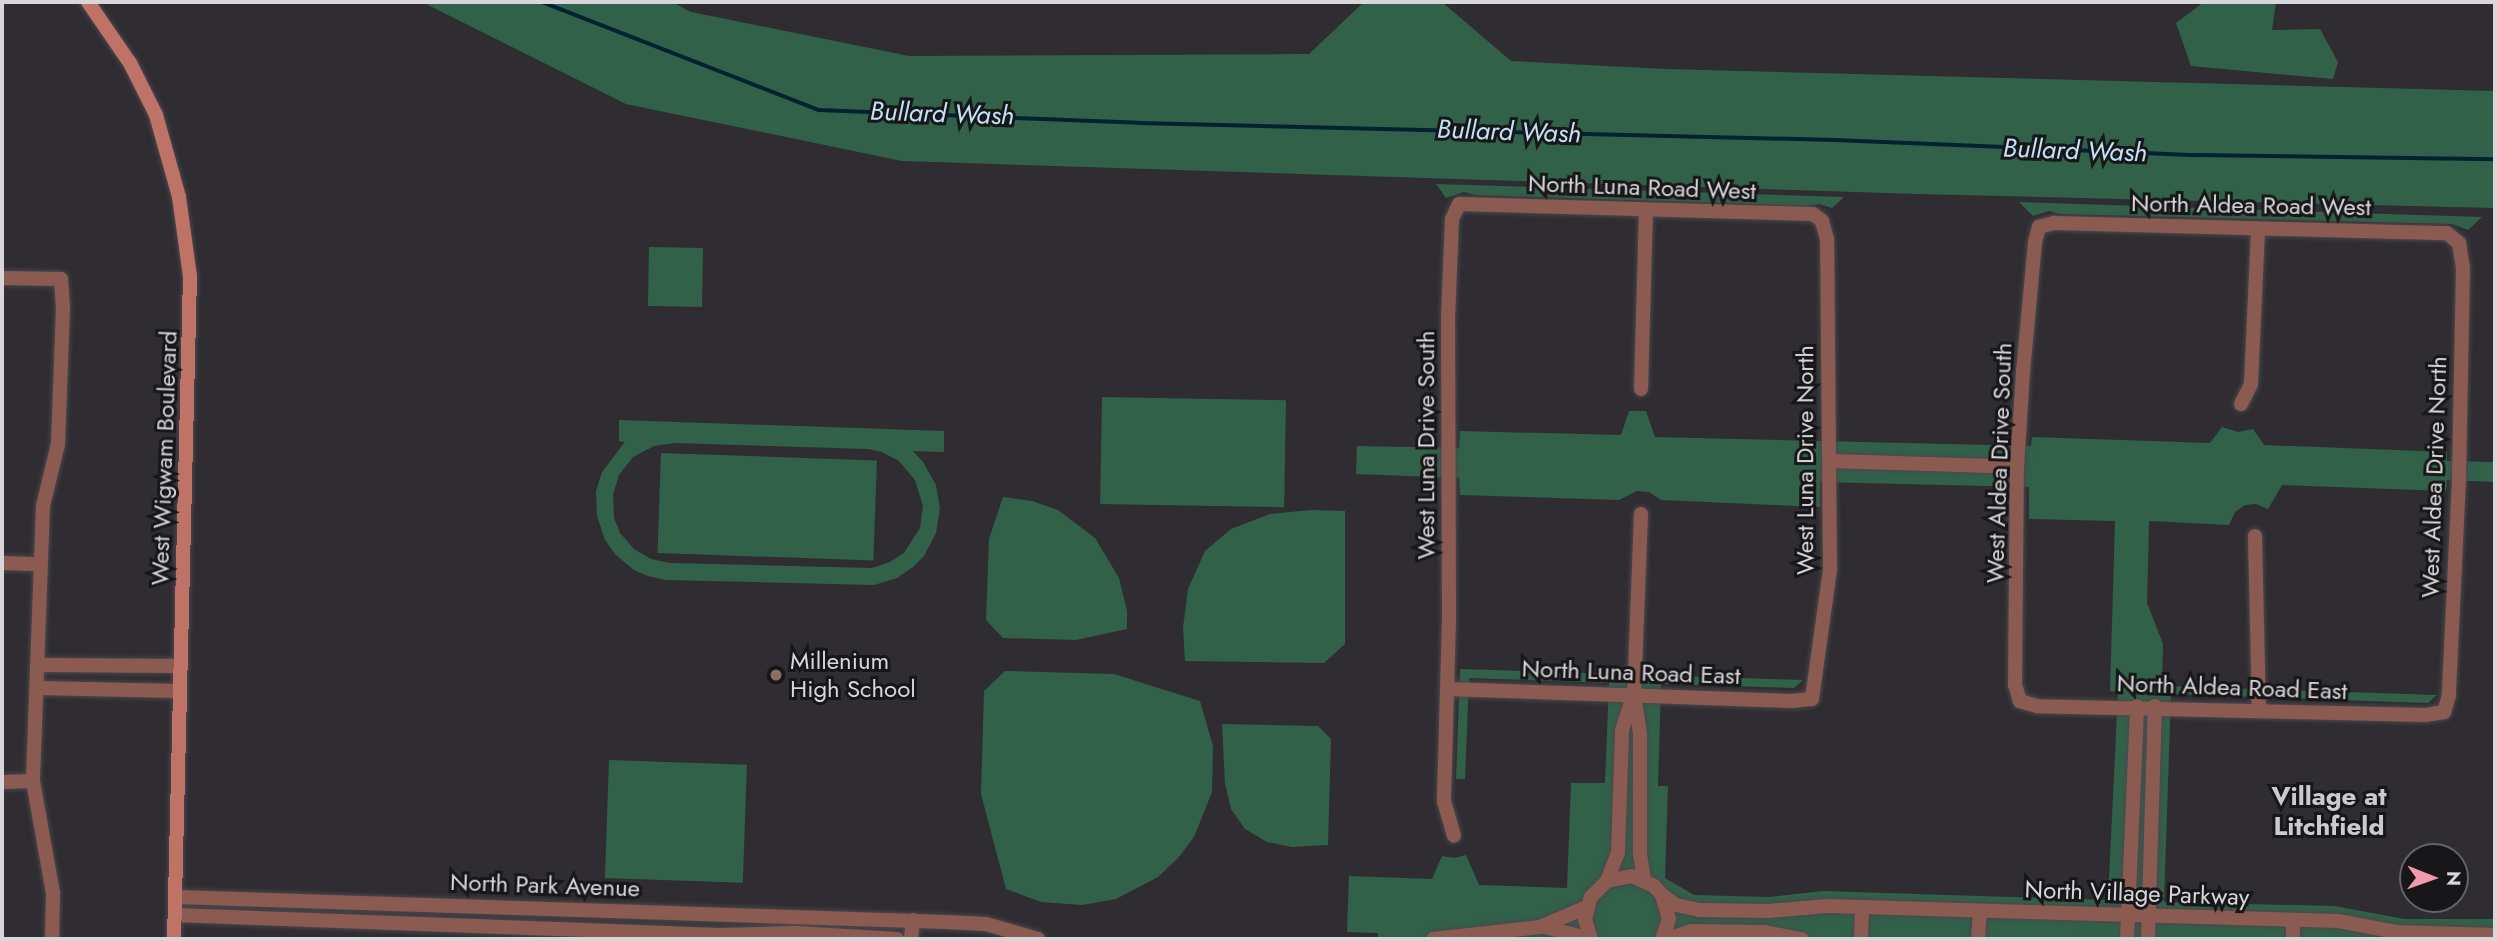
<!DOCTYPE html>
<html>
<head>
<meta charset="utf-8">
<style>
	body { margin:0 }
	#map { position:relative; width:2497px; height:941px; overflow:hidden; background:#2f2d32; font-family:Jost,sans-serif }
	div>[style] { position:absolute }
	.green>* { inset:0; background:#316249; transform-origin:0 0 }
	.stream>* { height:3.5px; margin:-1.75px; padding:0 1.75px; transform-origin:1.75px; border-radius:1.75px; background:#022234 }
	.roads { filter:drop-shadow(0 0 2px #4a484d) drop-shadow(0 0 2px #4a484d) }
	.street>* { height:14px; margin:-7px; padding:0 7px; transform-origin:7px; border-radius:7px; background:#8b5b52 }
	.secondary>* { height:14px; margin:-7px; padding:0 7px; transform-origin:7px; border-radius:7px; background:#be7366 }
	.dots>* { width:19px; height:19px; translate:-50% -50%; box-sizing:border-box; border:4px solid #171618; border-radius:50% }
	span { translate:-50% -50%; white-space:nowrap; text-align:center; line-height:1.15; -webkit-text-stroke:6px #171618; paint-order:stroke }
	.street-label { font-size:24px; color:#d8d6d9 }
	.poi-label { font-size:24px; color:#d8d6d9 }
	.left { translate:0 -50%; text-align:left }
	.water-label { font-size:26px; color:#c2e2f8; font-style:italic }
	.neighbourhood-label { font-size:26px; color:#cdc9d0; font-weight:700 }
	.frame { position:absolute; inset:0; border:4px solid #d8d6d9; pointer-events:none }
	.north { position:absolute; left:2399px; top:843px; width:70px; height:70px; box-sizing:border-box; background:#171618; border:2px solid #646365; border-radius:50%; rotate:91deg; font-size:19px; font-weight:700; line-height:28px; text-align:center; color:#d8d6d9 }
	.north::after { content:''; display:block; margin:auto; width:24px; height:32px; background:#f29aad; clip-path:polygon(50% 0,100% 100%,50% 72%,0 100%) }
</style>
</head>
<body>
<div id="map">
	<div class="green">
		<div style="clip-path:polygon(422px 2px,672px 2px,691px 12px,909px 56px,1309px 54px,1364px 2px,1442px 2px,1511px 61px,1666px 69px,2495px 91px,2495px 208px,1917px 194px,902px 161px,626px 104px)"></div>
		<div style="clip-path:polygon(2204px 2px,2276px 2px,2272px 30px,2320px 29px,2338px 62px,2333px 79px,2191px 66px,2176px 23px)"></div>
		<div style="clip-path:polygon(1436px 184px,1844px 197px,1832px 208px,1819px 204px,1807px 206px,1475px 195px,1464px 192px,1446px 198px)"></div>
		<div style="clip-path:polygon(2019px 202px,2482px 217px,2468px 230px,2452px 224px,2060px 214px,2049px 211px,2033px 216px)"></div>
		<div style="left:649px;top:247px;width:54px;height:59px;rotate:1deg"></div>
		<div style="left:1102px;top:397px;width:184px;height:107px;rotate:1deg"></div>
		<div style="clip-path:polygon(1629px 411px,1646px 411px,1655px 437px,2031px 446px,2032px 437px,2210px 443px,2222px 427px,2238px 432px,2253px 429px,2264px 445px,2447px 452px,2447px 461px,2495px 462px,2495px 482px,2447px 480px,2446px 491px,2282px 485px,2268px 509px,2256px 504px,2245px 505px,2235px 512px,2229px 525px,2149px 521px,2147px 603px,2163px 644px,2162px 686px,2437px 695px,2428px 703px,2171px 694px,2164px 902px,2334px 906px,2405px 919px,2495px 919px,2495px 939px,1378px 939px,1378px 933px,1347px 932px,1349px 876px,1432px 879px,1442px 856px,1454px 858px,1466px 855px,1479px 885px,1567px 888px,1571px 783px,1605px 783px,1609px 683px,1469px 678px,1465px 779px,1456px 779px,1460px 669px,1803px 680px,1794px 688px,1661px 684px,1658px 786px,1668px 786px,1665px 878px,1694px 895px,1769px 897px,1824px 891px,2108px 900px,2118px 692px,2110px 691px,2115px 521px,2029px 519px,2029px 487px,1820px 482px,1820px 507px,1661px 500px,1649px 492px,1637px 491px,1619px 500px,1460px 495px,1459px 478px,1356px 474px,1357px 446px,1459px 448px,1460px 431px,1621px 435px)"></div>
		<div style="clip-path:polygon(evenodd,619px 420px,944px 431px,944px 452px,913px 451px,923px 462px,936px 485px,940px 508px,936px 533px,924px 556px,913px 567px,897px 578px,874px 585px,666px 580px,648px 576px,634px 570px,616px 555px,605px 540px,597px 516px,596px 491px,602px 472px,625px 442px,619px 441px,619px 420px,674px 443px,868px 449px,882px 452px,899px 461px,915px 480px,923px 506px,920px 528px,904px 553px,890px 562px,872px 568px,670px 563px,651px 559px,634px 549px,620px 533px,614px 518px,613px 494px,619px 475px,633px 457px,654px 446px,674px 443px)"></div>
		<div style="left:661px;top:453px;width:216px;height:100px;rotate:2deg"></div>
		<div style="clip-path:polygon(1003px 497px,1032px 501px,1058px 510px,1095px 538px,1119px 578px,1127px 611px,1127px 629px,1076px 640px,1003px 638px,986px 620px,989px 539px)"></div>
		<div style="clip-path:polygon(1311px 510px,1345px 511px,1345px 644px,1324px 663px,1185px 661px,1183px 628px,1188px 589px,1205px 551px,1231px 529px,1270px 514px)"></div>
		<div style="clip-path:polygon(1005px 671px,1114px 674px,1200px 701px,1213px 746px,1212px 792px,1194px 837px,1178px 858px,1158px 877px,1116px 899px,1082px 905px,1041px 902px,1006px 889px,981px 794px,984px 691px)"></div>
		<div style="clip-path:polygon(1222px 724px,1318px 726px,1331px 739px,1328px 845px,1292px 847px,1267px 842px,1245px 829px,1231px 809px,1225px 783px)"></div>
		<div style="left:609px;top:760px;width:138px;height:118px;rotate:2deg"></div>
	</div>
	<div class="stream">
		<div style="left:542px;top:2px;width:297px;rotate:21.3deg"></div>
		<div style="left:819px;top:110px;width:320px;rotate:2.3deg"></div>
		<div style="left:1139px;top:123px;width:696px;rotate:1.4deg"></div>
		<div style="left:1835px;top:140px;width:361px;rotate:2.4deg"></div>
		<div style="left:2196px;top:155px;width:299px;rotate:0.8deg"></div>
	</div>
	<div class="roads">
		<div class="street">
			<div style="left:2054px;top:223px;width:393px;rotate:1.5deg"></div>
			<div style="left:2447px;top:233px;width:16px;rotate:40deg"></div>
			<div style="left:2459px;top:243px;width:25px;rotate:81deg"></div>
			<div style="left:2463px;top:268px;width:211px;rotate:91.1deg"></div>
			<div style="left:2459px;top:479px;width:216px;rotate:92.7deg"></div>
			<div style="left:2449px;top:695px;width:18px;rotate:106deg"></div>
			<div style="left:2444px;top:712px;width:18px;rotate:171deg"></div>
			<div style="left:2426px;top:715px;width:389px;rotate:-178.7deg"></div>
			<div style="left:2037px;top:706px;width:18px;rotate:-164deg"></div>
			<div style="left:2020px;top:701px;width:17px;rotate:-107deg"></div>
			<div style="left:2015px;top:685px;width:218px;rotate:-89.5deg"></div>
			<div style="left:2017px;top:467px;width:95px;rotate:-86.4deg"></div>
			<div style="left:2023px;top:372px;width:131px;rotate:-84.7deg"></div>
			<div style="left:2035px;top:242px;width:16px;rotate:-75deg"></div>
			<div style="left:2039px;top:227px;width:16px;rotate:-15deg"></div>
			<div style="left:2px;top:278px;width:59px;rotate:1deg"></div>
			<div style="left:61px;top:279px;width:29px;rotate:86deg"></div>
			<div style="left:63px;top:308px;width:136px;rotate:92.1deg"></div>
			<div style="left:58px;top:444px;width:64px;rotate:103.6deg"></div>
			<div style="left:43px;top:506px;width:275px;rotate:92.1deg"></div>
			<div style="left:33px;top:781px;width:114px;rotate:79.9deg"></div>
			<div style="left:53px;top:893px;width:46px;rotate:91.2deg"></div>
			<div style="left:1641px;top:389px;width:179px;rotate:-88.4deg"></div>
			<div style="left:2241px;top:404px;width:22px;rotate:-63deg"></div>
			<div style="left:2251px;top:384px;width:156px;rotate:-87.4deg"></div>
			<div style="left:1830px;top:461px;width:187px;rotate:1.8deg"></div>
			<div style="left:1641px;top:514px;width:181px;rotate:92.2deg"></div>
			<div style="left:1634px;top:695px;width:38px;rotate:81deg"></div>
			<div style="left:1640px;top:733px;width:121px;rotate:90deg"></div>
			<div style="left:1640px;top:854px;width:26px;rotate:81deg"></div>
			<div style="left:2255px;top:536px;width:174px;rotate:88.7deg"></div>
			<div style="left:2px;top:563px;width:38px;rotate:2deg"></div>
			<div style="left:38px;top:665px;width:142px;rotate:0.4deg"></div>
			<div style="left:37px;top:688px;width:143px;rotate:1.2deg"></div>
			<div style="left:1448px;top:689px;width:344px;rotate:2deg"></div>
			<div style="left:1792px;top:701px;width:20px;rotate:-6deg"></div>
			<div style="left:1812px;top:699px;width:130px;rotate:-82.1deg"></div>
			<div style="left:1830px;top:570px;width:331px;rotate:-90.5deg"></div>
			<div style="left:1827px;top:239px;width:19px;rotate:-106deg"></div>
			<div style="left:1822px;top:221px;width:11px;rotate:-142deg"></div>
			<div style="left:1813px;top:214px;width:354px;rotate:-178.4deg"></div>
			<div style="left:1459px;top:204px;width:17px;rotate:115deg"></div>
			<div style="left:1452px;top:219px;width:99px;rotate:92.3deg"></div>
			<div style="left:1448px;top:318px;width:301px;rotate:89.8deg"></div>
			<div style="left:1449px;top:619px;width:182px;rotate:91.6deg"></div>
			<div style="left:1444px;top:801px;width:36px;rotate:74deg"></div>
			<div style="left:2px;top:782px;width:31px;rotate:-2deg"></div>
			<div style="left:1607px;top:881px;width:30px;rotate:-69deg"></div>
			<div style="left:1618px;top:853px;width:123px;rotate:-88.1deg"></div>
			<div style="left:1622px;top:730px;width:36px;rotate:-72deg"></div>
			<div style="left:1662px;top:895px;width:17px;rotate:36deg"></div>
			<div style="left:1676px;top:905px;width:24px;rotate:12deg"></div>
			<div style="left:1699px;top:910px;width:69px;rotate:0.8deg"></div>
			<div style="left:1768px;top:911px;width:60px;rotate:-4.8deg"></div>
			<div style="left:1828px;top:906px;width:510px;rotate:1.68deg"></div>
			<div style="left:2338px;top:921px;width:60px;rotate:10.6deg"></div>
			<div style="left:2397px;top:932px;width:98px;rotate:1.8deg"></div>
			<div style="left:175px;top:897px;width:771px;rotate:1.86deg"></div>
			<div style="left:946px;top:922px;width:40px;rotate:2.9deg"></div>
			<div style="left:986px;top:924px;width:54px;rotate:16.1deg"></div>
			<div style="left:175px;top:915px;width:546px;rotate:2.1deg"></div>
			<div style="left:721px;top:935px;width:75px;rotate:-1.5deg"></div>
			<div style="left:796px;top:933px;width:101px;rotate:3.4deg"></div>
			<div style="left:1545px;top:927px;width:47px;rotate:14.9deg"></div>
			<div style="left:911px;top:939px;width:19px;rotate:-84deg"></div>
			<div style="left:1433px;top:939px;width:108px;rotate:-6.4deg"></div>
			<div style="left:1540px;top:927px;width:51px;rotate:-23.1deg"></div>
			<div style="left:1591px;top:939px;width:21px;rotate:-107deg"></div>
			<div style="left:1585px;top:919px;width:23px;rotate:-75deg"></div>
			<div style="left:1591px;top:897px;width:23px;rotate:-45deg"></div>
			<div style="left:1607px;top:881px;width:25px;rotate:-11deg"></div>
			<div style="left:1632px;top:876px;width:24px;rotate:24deg"></div>
			<div style="left:1654px;top:886px;width:12px;rotate:48deg"></div>
			<div style="left:1662px;top:895px;width:25px;rotate:74deg"></div>
			<div style="left:1669px;top:919px;width:21px;rotate:109deg"></div>
			<div style="left:1667px;top:939px;width:26px;rotate:-18deg"></div>
			<div style="left:1692px;top:931px;width:73px;rotate:0.8deg"></div>
			<div style="left:1765px;top:932px;width:38px;rotate:11deg"></div>
			<div style="left:1861px;top:939px;width:31px;rotate:-88deg"></div>
			<div style="left:1978px;top:939px;width:28px;rotate:-86deg"></div>
			<div style="left:2127px;top:939px;width:233px;rotate:-87.5deg"></div>
			<div style="left:2148px;top:939px;width:233px;rotate:-88.3deg"></div>
			<div style="left:2293px;top:939px;width:19px;rotate:-90deg"></div>
		</div>
		<div class="secondary">
			<div style="left:88px;top:2px;width:74px;rotate:55.5deg"></div>
			<div style="left:130px;top:63px;width:58px;rotate:63.4deg"></div>
			<div style="left:156px;top:115px;width:85px;rotate:74.3deg"></div>
			<div style="left:179px;top:197px;width:80px;rotate:82.1deg"></div>
			<div style="left:190px;top:276px;width:663px;rotate:91.38deg"></div>
		</div>
	</div>
	<div class="dots">
		<div style="left:776px;top:675px;background:#8d6e63"></div>
	</div>
	<div class="street-label">
		<span style="left:1642px;top:187px;rotate:2deg">North Luna Road West</span>
		<span style="left:2251px;top:205px;rotate:1deg">North Aldea Road West</span>
		<span style="left:1426px;top:445px;rotate:-90deg">West Luna Drive South</span>
		<span style="left:164px;top:458px;rotate:-88deg">West Wigwam Boulevard</span>
		<span style="left:1805px;top:460px;rotate:-90deg">West Luna Drive North</span>
		<span style="left:1999px;top:463px;rotate:-88deg">West Aldea Drive South</span>
		<span style="left:2434px;top:477px;rotate:-88deg">West Aldea Drive North</span>
		<span style="left:1631px;top:672px;rotate:2deg">North Luna Road East</span>
		<span style="left:2232px;top:687px;rotate:2deg">North Aldea Road East</span>
		<span style="left:545px;top:885px;rotate:2deg">North Park Avenue</span>
		<span style="left:2137px;top:893px;rotate:2deg">North Village Parkway</span>
	</div>
	<div class="poi-label">
		<span class="left" style="left:790px;top:675px">Millenium<br>High School</span>
	</div>
	<div class="water-label">
		<span style="left:942px;top:114px;rotate:2deg">Bullard Wash</span>
		<span style="left:1509px;top:132px;rotate:2deg">Bullard Wash</span>
		<span style="left:2075px;top:151px;rotate:2deg">Bullard Wash</span>
	</div>
	<div class="neighbourhood-label">
		<span style="left:2329px;top:812px">Village at<br>Litchfield</span>
	</div>
	<div class="frame"></div>
	<div class="north">N</div>
</div>
</body>
</html>
